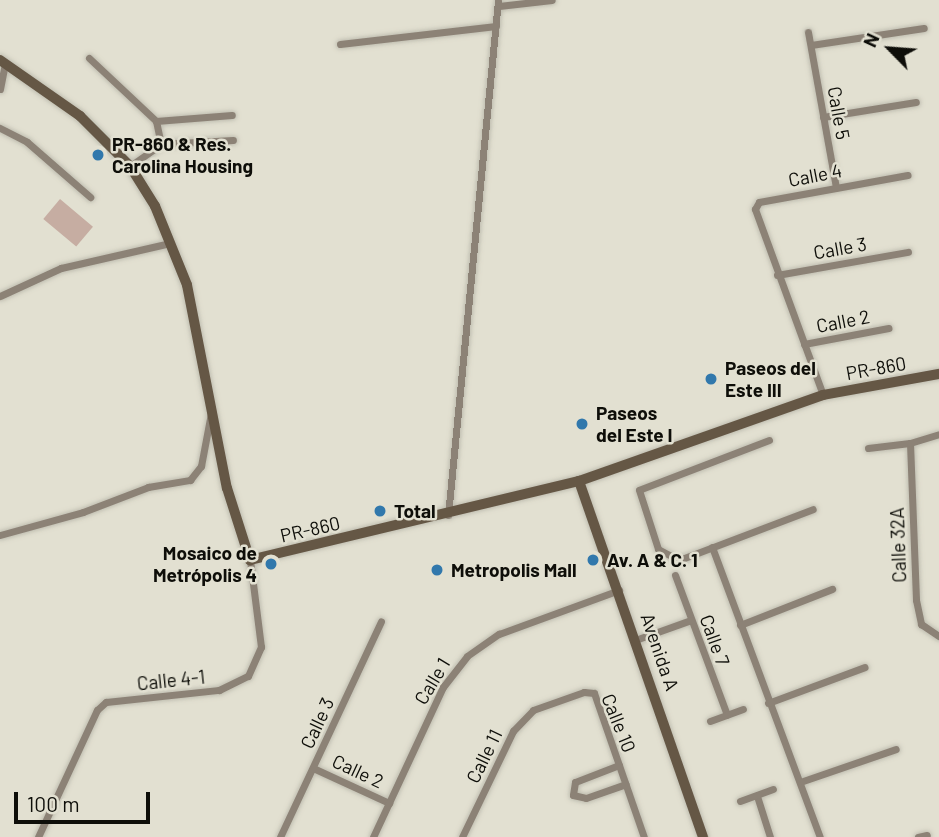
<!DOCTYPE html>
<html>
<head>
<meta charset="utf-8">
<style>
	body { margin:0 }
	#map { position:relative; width:939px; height:837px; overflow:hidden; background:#e2e0d1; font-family:Barlow,sans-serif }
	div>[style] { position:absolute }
	.green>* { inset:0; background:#c6ada2; transform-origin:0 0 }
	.roads { filter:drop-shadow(0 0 2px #c0beb1) drop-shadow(0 0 2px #c0beb1) }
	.street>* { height:7px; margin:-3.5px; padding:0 3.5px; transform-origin:3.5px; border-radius:3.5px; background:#8c8276 }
	.secondary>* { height:10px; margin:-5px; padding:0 5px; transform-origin:5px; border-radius:5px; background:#655745 }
	.dots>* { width:19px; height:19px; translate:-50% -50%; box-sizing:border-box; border:4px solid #e2e0d1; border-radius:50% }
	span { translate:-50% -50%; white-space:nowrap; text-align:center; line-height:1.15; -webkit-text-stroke:5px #e2e0d1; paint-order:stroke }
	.street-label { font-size:19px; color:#0e0e09 }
	.poi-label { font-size:19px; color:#0e0e09; font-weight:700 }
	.left { translate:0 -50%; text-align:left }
	.right { translate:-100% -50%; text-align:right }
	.north { position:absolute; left:855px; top:14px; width:70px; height:70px; -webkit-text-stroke:5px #e2e0d1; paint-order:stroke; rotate:295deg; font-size:19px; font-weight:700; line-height:28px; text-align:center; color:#0e0e09 }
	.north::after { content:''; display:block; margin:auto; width:24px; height:32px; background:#0e0e09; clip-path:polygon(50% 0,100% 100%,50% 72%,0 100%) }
	.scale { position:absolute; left:14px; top:792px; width:136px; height:32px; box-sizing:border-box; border:4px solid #0e0e09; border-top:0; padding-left:9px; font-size:21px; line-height:24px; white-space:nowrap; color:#0e0e09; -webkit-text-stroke:5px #e2e0d1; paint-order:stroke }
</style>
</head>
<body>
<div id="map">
	<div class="green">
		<div style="left:60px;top:199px;width:43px;height:26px;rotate:40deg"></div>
	</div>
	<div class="roads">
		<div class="street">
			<div style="left:499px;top:6px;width:53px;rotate:-6.5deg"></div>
			<div style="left:808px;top:32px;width:158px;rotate:79.8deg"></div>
			<div style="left:340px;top:44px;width:157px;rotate:-6.6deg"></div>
			<div style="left:811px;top:45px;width:114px;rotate:-8.6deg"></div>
			<div style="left:89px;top:58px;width:92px;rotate:43.2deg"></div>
			<div style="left:156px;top:121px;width:24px;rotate:78deg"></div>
			<div style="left:0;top:89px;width:25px;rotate:-79deg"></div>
			<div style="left:823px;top:117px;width:94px;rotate:-9.2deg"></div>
			<div style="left:156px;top:121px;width:76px;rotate:-4.5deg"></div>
			<div style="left:0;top:128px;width:30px;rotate:27deg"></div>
			<div style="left:27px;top:142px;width:84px;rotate:41.1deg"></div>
			<div style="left:130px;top:166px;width:38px;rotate:-35deg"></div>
			<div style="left:161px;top:144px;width:72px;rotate:-3.2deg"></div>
			<div style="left:777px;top:275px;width:133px;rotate:-10deg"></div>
			<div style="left:0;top:296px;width:67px;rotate:-24.7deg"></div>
			<div style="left:61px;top:268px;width:112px;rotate:-12.9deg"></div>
			<div style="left:804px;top:344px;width:86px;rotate:-10.7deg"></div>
			<div style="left:823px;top:395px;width:198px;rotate:-110.1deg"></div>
			<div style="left:755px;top:209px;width:8px;rotate:-60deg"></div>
			<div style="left:759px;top:202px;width:151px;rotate:-10.3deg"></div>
			<div style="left:769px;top:440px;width:139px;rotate:159deg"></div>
			<div style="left:639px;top:490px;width:62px;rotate:72.1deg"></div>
			<div style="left:658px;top:549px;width:24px;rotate:28deg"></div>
			<div style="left:679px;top:560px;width:143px;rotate:-20.8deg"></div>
			<div style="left:910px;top:443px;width:157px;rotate:87.8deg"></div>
			<div style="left:916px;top:600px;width:25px;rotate:78deg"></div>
			<div style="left:921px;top:624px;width:22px;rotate:34deg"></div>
			<div style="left:868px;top:448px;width:42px;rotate:-6.8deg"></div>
			<div style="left:910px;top:443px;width:30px;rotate:-17deg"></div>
			<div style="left:448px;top:515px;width:517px;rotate:-84.45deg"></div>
			<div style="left:0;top:535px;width:86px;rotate:-15.5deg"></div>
			<div style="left:83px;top:512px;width:70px;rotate:-21deg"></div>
			<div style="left:148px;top:487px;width:43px;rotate:-9.5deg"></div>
			<div style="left:190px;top:480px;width:18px;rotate:-52deg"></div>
			<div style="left:201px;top:466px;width:54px;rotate:-79.3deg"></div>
			<div style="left:712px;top:547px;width:309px;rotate:69.6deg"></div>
			<div style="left:675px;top:575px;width:149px;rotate:69.6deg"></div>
			<div style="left:740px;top:625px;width:99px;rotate:-21.4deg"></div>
			<div style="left:638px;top:639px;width:56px;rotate:-19.7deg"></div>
			<div style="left:768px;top:703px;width:103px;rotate:-20.4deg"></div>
			<div style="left:710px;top:721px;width:35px;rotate:-20deg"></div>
			<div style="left:619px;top:765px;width:47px;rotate:158.9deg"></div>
			<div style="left:575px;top:782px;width:13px;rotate:99deg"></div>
			<div style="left:573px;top:795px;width:13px;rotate:13deg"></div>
			<div style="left:586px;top:798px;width:42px;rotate:-19.3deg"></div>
			<div style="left:313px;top:768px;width:84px;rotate:24.7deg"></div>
			<div style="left:803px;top:781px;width:98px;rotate:-19deg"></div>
			<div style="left:757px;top:796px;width:43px;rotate:72.4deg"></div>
			<div style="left:740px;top:801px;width:35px;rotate:-20deg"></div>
			<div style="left:38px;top:837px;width:140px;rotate:-65.1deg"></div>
			<div style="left:97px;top:710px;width:12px;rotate:-42deg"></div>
			<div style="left:106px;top:702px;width:114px;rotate:-6.1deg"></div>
			<div style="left:219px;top:690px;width:32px;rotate:-26deg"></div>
			<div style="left:248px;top:676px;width:32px;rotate:-66deg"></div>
			<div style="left:261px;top:647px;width:88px;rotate:-97.2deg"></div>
			<div style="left:280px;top:837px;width:238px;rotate:-64.9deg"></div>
			<div style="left:373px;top:837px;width:166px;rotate:-65deg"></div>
			<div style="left:443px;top:687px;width:39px;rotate:-52deg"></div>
			<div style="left:467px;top:656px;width:39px;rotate:-35deg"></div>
			<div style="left:499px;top:634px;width:128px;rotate:-20.1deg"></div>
			<div style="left:462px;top:837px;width:118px;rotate:-64.3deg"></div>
			<div style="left:513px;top:731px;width:29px;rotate:-46deg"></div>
			<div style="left:533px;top:710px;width:54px;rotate:-19.4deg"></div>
			<div style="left:584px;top:692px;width:10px;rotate:6deg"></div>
			<div style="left:594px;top:693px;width:152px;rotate:70.9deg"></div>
			<div style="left:918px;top:837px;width:9px;rotate:-13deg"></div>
		</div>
		<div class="secondary">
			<div style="left:0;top:60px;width:98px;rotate:35deg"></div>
			<div style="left:80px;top:116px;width:71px;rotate:45deg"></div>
			<div style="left:130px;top:166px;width:47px;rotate:58deg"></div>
			<div style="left:155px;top:206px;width:85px;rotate:67.9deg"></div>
			<div style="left:187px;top:285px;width:207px;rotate:78.9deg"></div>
			<div style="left:227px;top:488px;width:76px;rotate:72.3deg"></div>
			<div style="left:250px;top:560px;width:338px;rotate:-13.5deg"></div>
			<div style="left:579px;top:481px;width:259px;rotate:-19.4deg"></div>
			<div style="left:823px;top:395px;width:118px;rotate:-10.3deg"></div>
			<div style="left:579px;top:481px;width:377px;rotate:70.8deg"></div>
		</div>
	</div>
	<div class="dots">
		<div style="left:98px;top:155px;background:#3178ac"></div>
		<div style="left:711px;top:379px;background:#3178ac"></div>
		<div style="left:582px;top:424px;background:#3178ac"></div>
		<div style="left:380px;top:511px;background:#3178ac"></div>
		<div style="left:593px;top:560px;background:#3178ac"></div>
		<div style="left:271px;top:564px;background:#3178ac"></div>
		<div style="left:437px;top:570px;background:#3178ac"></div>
	</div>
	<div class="street-label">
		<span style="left:839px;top:113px;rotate:80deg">Calle 5</span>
		<span style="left:815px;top:175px;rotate:-11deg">Calle 4</span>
		<span style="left:840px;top:248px;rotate:-10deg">Calle 3</span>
		<span style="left:843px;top:321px;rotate:-11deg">Calle 2</span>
		<span style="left:876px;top:368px;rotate:-10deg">PR-860</span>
		<span style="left:310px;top:529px;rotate:-13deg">PR-860</span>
		<span style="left:898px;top:545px;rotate:-92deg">Calle 32A</span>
		<span style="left:715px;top:640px;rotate:70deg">Calle 7</span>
		<span style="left:660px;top:652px;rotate:71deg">Avenida A</span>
		<span style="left:171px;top:680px;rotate:-6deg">Calle 4-1</span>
		<span style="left:432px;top:681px;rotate:-59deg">Calle 1</span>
		<span style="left:317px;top:723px;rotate:-65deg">Calle 3</span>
		<span style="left:619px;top:723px;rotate:68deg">Calle 10</span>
		<span style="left:484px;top:756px;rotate:-64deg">Calle 11</span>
		<span style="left:358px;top:771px;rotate:25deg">Calle 2</span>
	</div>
	<div class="poi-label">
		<span class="left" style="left:112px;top:155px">PR-860 &amp; Res.<br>Carolina Housing</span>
		<span class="left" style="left:725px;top:379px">Paseos del<br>Este III</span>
		<span class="left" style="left:596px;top:424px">Paseos<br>del Este I</span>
		<span class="left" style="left:394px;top:511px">Total</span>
		<span class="right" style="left:257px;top:564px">Mosaico de<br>Metrópolis 4</span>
		<span class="left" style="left:607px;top:560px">Av. A &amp; C. 1</span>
		<span class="left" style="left:451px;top:570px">Metropolis Mall</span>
	</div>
	<div class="north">N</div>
	<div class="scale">100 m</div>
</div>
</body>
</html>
